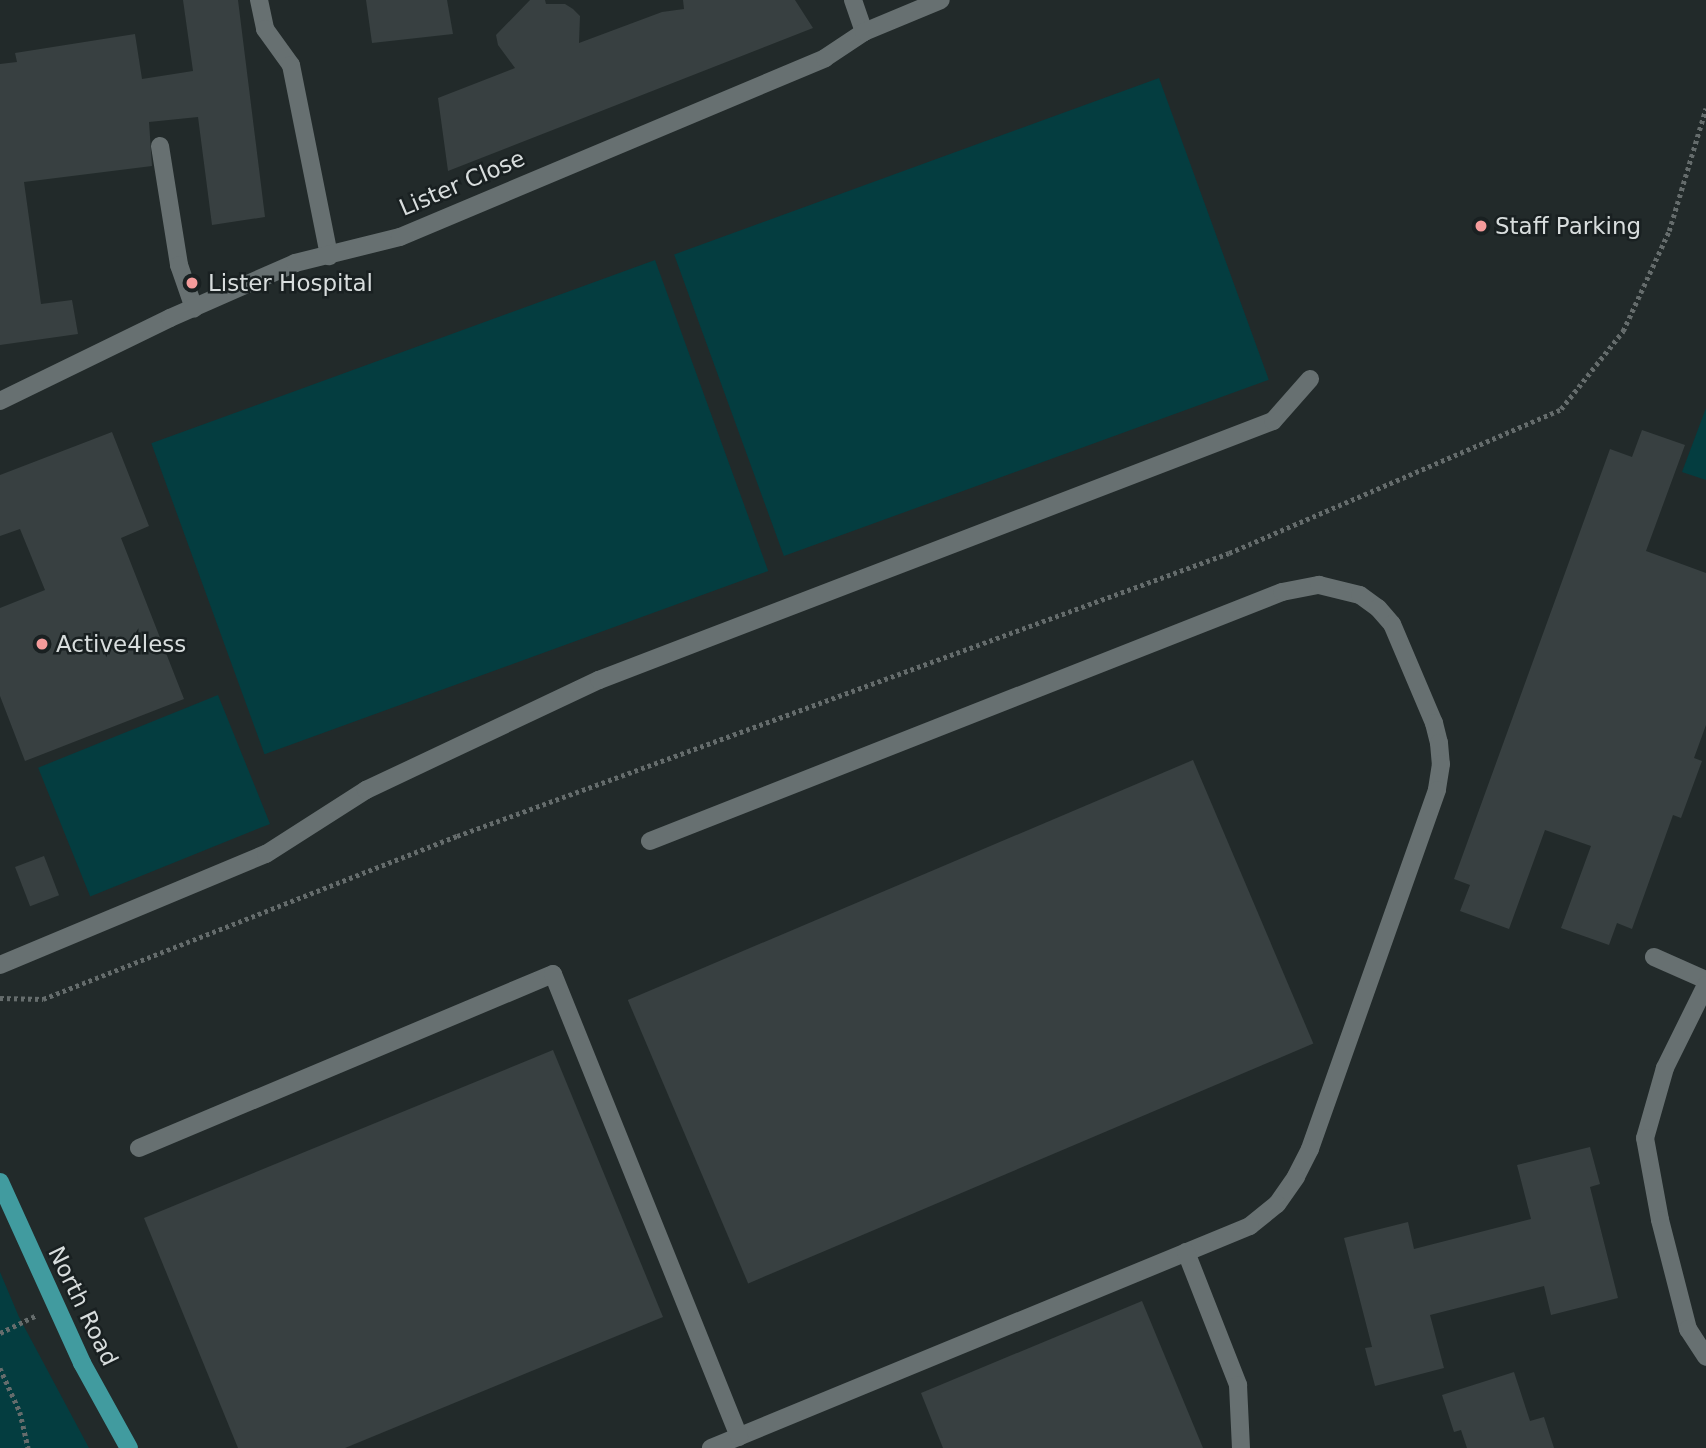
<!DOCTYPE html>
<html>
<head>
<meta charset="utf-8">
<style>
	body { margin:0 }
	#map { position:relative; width:1706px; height:1448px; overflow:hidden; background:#222a2a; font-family:"DejaVu Sans",sans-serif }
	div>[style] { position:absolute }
	.green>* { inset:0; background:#043d40; transform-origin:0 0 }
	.building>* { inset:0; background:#384041; transform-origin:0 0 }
	.path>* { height:4.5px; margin-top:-2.25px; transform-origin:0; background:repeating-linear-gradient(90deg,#656c6c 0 3.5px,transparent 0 7px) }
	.minor>* { height:18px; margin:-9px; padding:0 9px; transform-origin:9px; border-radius:9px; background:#677071 }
	.major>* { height:18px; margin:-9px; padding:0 9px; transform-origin:9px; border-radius:9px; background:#419b9f }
	.dots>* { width:19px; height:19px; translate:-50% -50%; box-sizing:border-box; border:4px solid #192021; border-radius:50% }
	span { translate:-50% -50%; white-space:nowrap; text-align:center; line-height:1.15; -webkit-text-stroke:5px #192021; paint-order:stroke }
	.street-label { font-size:23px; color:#d8dddd }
	.poi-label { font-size:23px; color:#d8dddd }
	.left { translate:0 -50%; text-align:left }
</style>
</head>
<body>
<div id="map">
	<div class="green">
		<div style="left:1159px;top:78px;width:321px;height:516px;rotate:70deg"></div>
		<div style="left:655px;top:260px;width:331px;height:536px;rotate:70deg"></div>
		<div style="clip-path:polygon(1706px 408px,1706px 480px,1682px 472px)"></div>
		<div style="left:218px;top:695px;width:139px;height:194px;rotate:68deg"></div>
		<div style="clip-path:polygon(0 1272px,19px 1317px,89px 1448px,0 1448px)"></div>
	</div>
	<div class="building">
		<div style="clip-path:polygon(183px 0,238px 0,265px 217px,212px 225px,198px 117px,149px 122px,152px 166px,24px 182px,41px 304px,72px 300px,78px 334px,0 345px,0 64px,17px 62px,15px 53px,135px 34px,142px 79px,193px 71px)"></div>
		<div style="clip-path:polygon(366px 0,447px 0,453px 34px,372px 43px)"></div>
		<div style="clip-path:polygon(530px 0,545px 0,546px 4px,565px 4px,573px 9px,580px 16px,579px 43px,662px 12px,684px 9px,683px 0,795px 0,813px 28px,448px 171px,438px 98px,515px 68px,498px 45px,496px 35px)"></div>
		<div style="clip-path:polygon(1642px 430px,1685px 445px,1646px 551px,1706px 573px,1706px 725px,1694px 758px,1702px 761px,1681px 818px,1673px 815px,1632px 929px,1617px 923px,1609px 945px,1561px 928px,1591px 846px,1545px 830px,1509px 929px,1460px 911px,1470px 885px,1454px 879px,1610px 449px,1632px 457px)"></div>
		<div style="clip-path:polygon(112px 432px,149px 526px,121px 538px,184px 699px,25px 761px,0 696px,0 608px,45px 590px,20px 529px,0 536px,0 475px)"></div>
		<div style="left:1193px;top:760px;width:308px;height:614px;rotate:67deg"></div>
		<div style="left:44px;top:856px;width:42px;height:31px;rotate:69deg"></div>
		<div style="clip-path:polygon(553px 1050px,663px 1317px,345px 1448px,238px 1448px,144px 1218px)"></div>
		<div style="clip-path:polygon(1590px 1147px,1600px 1184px,1590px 1187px,1618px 1298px,1551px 1315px,1544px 1286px,1430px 1315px,1444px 1368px,1375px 1386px,1365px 1348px,1372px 1347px,1344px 1238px,1408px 1222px,1414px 1249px,1531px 1219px,1517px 1165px)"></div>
		<div style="clip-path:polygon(1142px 1301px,1203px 1448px,943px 1448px,921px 1393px)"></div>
		<div style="clip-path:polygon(1514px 1372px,1530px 1421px,1544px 1417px,1554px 1448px,1467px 1448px,1461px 1430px,1454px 1432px,1442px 1395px)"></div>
	</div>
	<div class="path">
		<div style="left:0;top:998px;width:43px;rotate:1.3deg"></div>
		<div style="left:43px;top:999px;width:445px;rotate:-21.5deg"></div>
		<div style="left:457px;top:836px;width:822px;rotate:-20.13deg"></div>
		<div style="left:1229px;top:553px;width:362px;rotate:-23.4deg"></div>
		<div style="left:1561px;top:409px;width:100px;rotate:-51.5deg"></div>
		<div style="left:1623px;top:331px;width:110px;rotate:-65.3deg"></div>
		<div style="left:1669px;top:231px;width:128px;rotate:-73.3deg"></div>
		<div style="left:0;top:1333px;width:41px;rotate:-25.9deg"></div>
		<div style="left:0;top:1368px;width:48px;rotate:65.6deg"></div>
		<div style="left:20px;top:1412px;width:37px;rotate:77deg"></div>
	</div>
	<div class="minor">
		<div style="left:259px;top:0;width:30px;rotate:78deg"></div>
		<div style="left:265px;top:29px;width:44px;rotate:54.2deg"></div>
		<div style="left:291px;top:65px;width:195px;rotate:78.7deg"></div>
		<div style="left:853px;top:0;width:34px;rotate:71deg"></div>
		<div style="left:160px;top:146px;width:121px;rotate:80.9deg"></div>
		<div style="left:179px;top:265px;width:46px;rotate:70.8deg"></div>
		<div style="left:0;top:401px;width:189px;rotate:-26deg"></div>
		<div style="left:170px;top:318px;width:137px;rotate:-23.7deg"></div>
		<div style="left:295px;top:263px;width:108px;rotate:-13.9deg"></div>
		<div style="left:400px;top:237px;width:461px;rotate:-22.8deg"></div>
		<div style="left:825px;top:58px;width:47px;rotate:-33.7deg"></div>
		<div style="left:864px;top:32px;width:83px;rotate:-22.6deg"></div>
		<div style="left:650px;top:841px;width:679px;rotate:-21.5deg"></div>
		<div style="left:1282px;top:592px;width:38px;rotate:-11deg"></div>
		<div style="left:1319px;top:585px;width:42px;rotate:13.7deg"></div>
		<div style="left:1360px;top:595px;width:22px;rotate:36deg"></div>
		<div style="left:1378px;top:608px;width:21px;rotate:49deg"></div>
		<div style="left:1392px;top:624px;width:108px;rotate:67deg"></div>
		<div style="left:1434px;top:723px;width:21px;rotate:76deg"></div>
		<div style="left:1439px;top:743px;width:21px;rotate:85deg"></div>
		<div style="left:1441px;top:764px;width:26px;rotate:99deg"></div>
		<div style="left:1437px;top:790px;width:381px;rotate:109.5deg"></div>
		<div style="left:1310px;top:1149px;width:31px;rotate:117deg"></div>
		<div style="left:1296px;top:1177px;width:33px;rotate:125deg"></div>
		<div style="left:1277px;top:1204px;width:35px;rotate:141deg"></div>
		<div style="left:1250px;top:1226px;width:583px;rotate:157.61deg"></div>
		<div style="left:1654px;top:957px;width:57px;rotate:23.9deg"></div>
		<div style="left:0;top:965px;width:288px;rotate:-22.7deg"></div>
		<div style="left:266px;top:854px;width:119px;rotate:-32.6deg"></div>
		<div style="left:366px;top:790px;width:258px;rotate:-25.3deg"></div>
		<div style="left:599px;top:680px;width:722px;rotate:-21.02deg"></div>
		<div style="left:1273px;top:421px;width:56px;rotate:-48.6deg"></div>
		<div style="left:1706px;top:985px;width:93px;rotate:116.3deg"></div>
		<div style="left:1665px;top:1068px;width:73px;rotate:105.9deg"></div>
		<div style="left:1645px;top:1138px;width:83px;rotate:79.6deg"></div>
		<div style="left:1660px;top:1220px;width:113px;rotate:75.6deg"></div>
		<div style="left:1688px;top:1329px;width:33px;rotate:57deg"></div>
		<div style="left:139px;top:1148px;width:449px;rotate:-22.8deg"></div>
		<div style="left:553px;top:974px;width:499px;rotate:68.1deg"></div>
		<div style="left:1186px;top:1252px;width:143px;rotate:68.6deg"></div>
		<div style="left:1238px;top:1385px;width:63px;rotate:87.3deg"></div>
	</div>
	<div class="major">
		<div style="left:0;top:1182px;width:199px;rotate:65.6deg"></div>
		<div style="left:82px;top:1363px;width:97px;rotate:61.1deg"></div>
	</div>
	<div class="dots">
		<div style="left:1481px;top:226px;background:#f59b9b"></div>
		<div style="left:192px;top:283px;background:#f59b9b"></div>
		<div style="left:42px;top:644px;background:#f59b9b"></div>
	</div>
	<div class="street-label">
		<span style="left:462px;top:183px;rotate:-23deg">Lister Close</span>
		<span style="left:83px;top:1306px;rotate:64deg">North Road</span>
	</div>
	<div class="poi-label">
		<span class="left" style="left:1495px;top:226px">Staff Parking</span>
		<span class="left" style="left:208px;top:283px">Lister Hospital</span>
		<span class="left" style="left:56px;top:644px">Active4less</span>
	</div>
</div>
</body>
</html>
